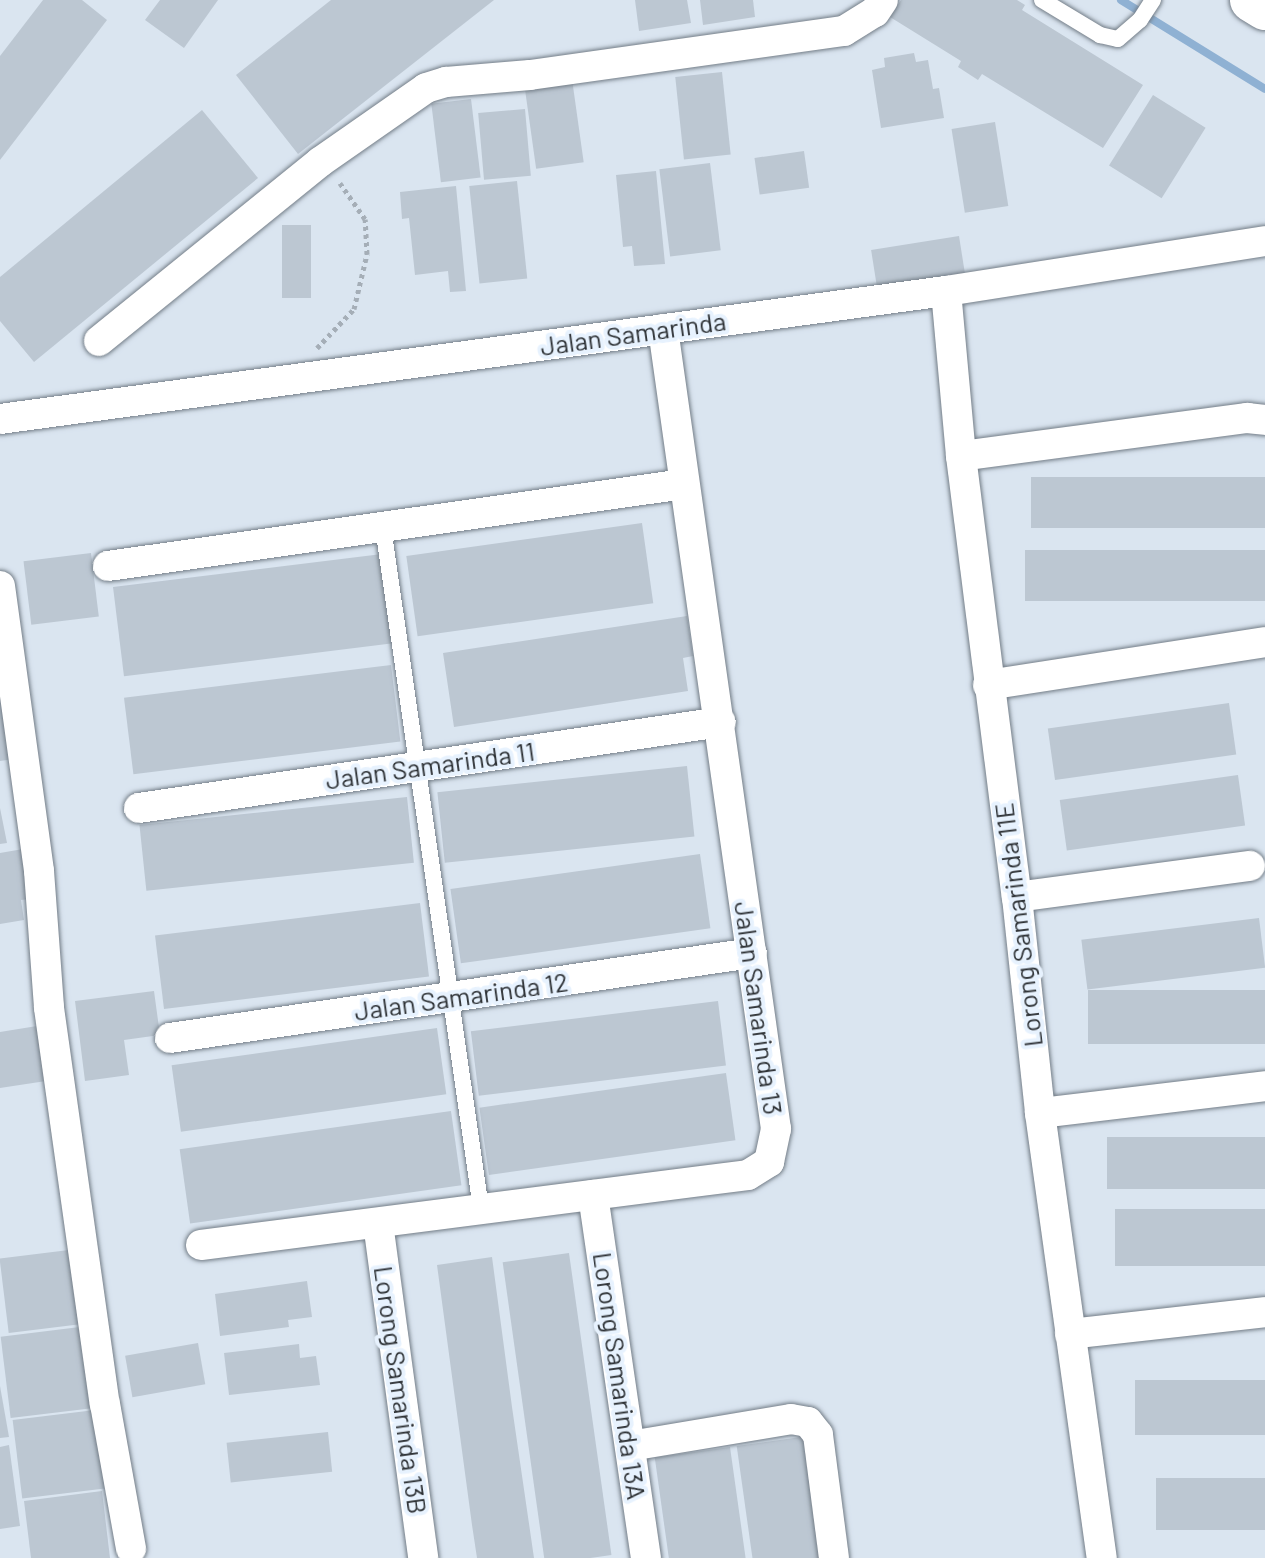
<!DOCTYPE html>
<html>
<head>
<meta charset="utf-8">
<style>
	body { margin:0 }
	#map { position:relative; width:1265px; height:1558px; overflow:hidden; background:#dae5f0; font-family:Barlow,sans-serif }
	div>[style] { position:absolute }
	.stream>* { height:8px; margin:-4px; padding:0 4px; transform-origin:4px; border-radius:4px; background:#8fb1d3 }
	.building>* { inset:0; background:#bcc7d2; transform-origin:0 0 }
	.path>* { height:5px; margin-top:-2.5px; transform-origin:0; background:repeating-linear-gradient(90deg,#a5aeb7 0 4px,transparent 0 8px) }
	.roads { filter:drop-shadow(0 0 2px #737d87) drop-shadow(0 0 2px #737d87) }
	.service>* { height:16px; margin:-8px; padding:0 8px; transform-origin:8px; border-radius:8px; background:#fff }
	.minor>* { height:30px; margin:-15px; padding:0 15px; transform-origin:15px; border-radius:15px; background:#fff }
	.secondary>* { height:44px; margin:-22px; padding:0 22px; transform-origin:22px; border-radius:22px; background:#fff }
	span { translate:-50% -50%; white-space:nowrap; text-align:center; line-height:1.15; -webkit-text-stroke:8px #e7f2fe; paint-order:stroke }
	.street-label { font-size:26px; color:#2d3135 }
</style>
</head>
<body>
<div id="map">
	<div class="stream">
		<div style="left:1121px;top:0;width:169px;rotate:31.7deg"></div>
	</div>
	<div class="building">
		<div style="clip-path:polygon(43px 0,82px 0,107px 20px,0 160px,0 56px)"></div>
		<div style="clip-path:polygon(160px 0,218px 0,184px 48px,145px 20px)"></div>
		<div style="clip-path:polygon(331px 0,494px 0,298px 154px,236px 75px)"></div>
		<div style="clip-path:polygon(635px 0,687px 0,691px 23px,639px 31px)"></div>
		<div style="clip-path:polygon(700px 0,753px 0,755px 17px,703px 25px)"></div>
		<div style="clip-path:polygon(901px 0,1017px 0,1025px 5px,1022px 10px,1143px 85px,1103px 148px,982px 74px,978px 80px,958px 67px,961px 61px,890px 17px)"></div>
		<div style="clip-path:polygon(914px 53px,916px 62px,928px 60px,933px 89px,939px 88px,944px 118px,881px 128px,872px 70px,885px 67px,884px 58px)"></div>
		<div style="left:722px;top:72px;width:83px;height:47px;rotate:84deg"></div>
		<div style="left:572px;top:79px;width:84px;height:48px;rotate:82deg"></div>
		<div style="left:1153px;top:95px;width:62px;height:83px;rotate:32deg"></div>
		<div style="left:471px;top:99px;width:79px;height:40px;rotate:83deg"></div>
		<div style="left:525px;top:109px;width:67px;height:47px;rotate:85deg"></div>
		<div style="clip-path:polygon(202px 110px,258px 178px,34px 362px,0 321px,0 277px)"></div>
		<div style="left:995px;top:122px;width:85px;height:44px;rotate:81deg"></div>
		<div style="left:804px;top:151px;width:37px;height:50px;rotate:82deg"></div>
		<div style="left:710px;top:163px;width:88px;height:51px;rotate:83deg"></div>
		<div style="clip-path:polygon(656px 171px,665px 264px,634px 266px,632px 246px,623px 247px,616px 175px)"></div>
		<div style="left:517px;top:181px;width:98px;height:48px;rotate:84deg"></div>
		<div style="clip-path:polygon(456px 186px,466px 291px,450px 292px,448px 271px,415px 275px,409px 218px,402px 219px,400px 192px)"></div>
		<div style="left:311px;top:225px;width:73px;height:29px;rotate:90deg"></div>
		<div style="left:959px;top:236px;width:39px;height:89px;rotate:81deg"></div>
		<div style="left:1265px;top:477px;width:51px;height:234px;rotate:90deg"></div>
		<div style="left:642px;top:523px;width:81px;height:238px;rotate:82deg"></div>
		<div style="left:1265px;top:550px;width:51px;height:240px;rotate:90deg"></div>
		<div style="left:91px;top:553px;width:64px;height:68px;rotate:83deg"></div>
		<div style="left:382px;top:554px;width:90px;height:271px;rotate:83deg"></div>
		<div style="clip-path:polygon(687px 616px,693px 656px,683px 658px,688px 691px,454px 727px,443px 653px)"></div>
		<div style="left:391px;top:665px;width:77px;height:269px;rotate:83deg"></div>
		<div style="clip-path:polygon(0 684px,14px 759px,0 761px)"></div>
		<div style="left:1229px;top:703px;width:52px;height:183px;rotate:82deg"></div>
		<div style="left:687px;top:766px;width:71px;height:251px;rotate:84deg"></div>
		<div style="left:1238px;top:775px;width:51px;height:180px;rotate:82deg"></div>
		<div style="left:407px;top:797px;width:66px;height:269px;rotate:84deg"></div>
		<div style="clip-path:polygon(0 808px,7px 843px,0 844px)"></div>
		<div style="clip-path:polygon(23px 849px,30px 899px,21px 900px,24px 920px,0 924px,0 853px)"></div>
		<div style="left:700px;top:854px;width:75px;height:252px;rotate:82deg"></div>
		<div style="left:420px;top:903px;width:74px;height:267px;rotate:83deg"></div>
		<div style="left:1259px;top:918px;width:50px;height:179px;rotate:83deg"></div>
		<div style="left:1265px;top:990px;width:54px;height:177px;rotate:90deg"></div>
		<div style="clip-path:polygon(154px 991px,160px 1035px,124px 1040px,129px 1075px,85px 1081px,75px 1001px)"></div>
		<div style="left:718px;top:1001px;width:65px;height:249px;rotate:83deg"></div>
		<div style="clip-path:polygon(37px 1026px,46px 1081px,0 1088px,0 1032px)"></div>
		<div style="left:437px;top:1028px;width:67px;height:268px;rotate:82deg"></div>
		<div style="left:726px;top:1073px;width:68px;height:249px;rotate:82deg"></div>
		<div style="left:451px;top:1111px;width:75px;height:274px;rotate:82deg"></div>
		<div style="left:1265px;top:1137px;width:52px;height:158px;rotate:90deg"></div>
		<div style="left:1265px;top:1209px;width:57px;height:150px;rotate:90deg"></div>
		<div style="left:77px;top:1249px;width:75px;height:78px;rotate:83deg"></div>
		<div style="left:569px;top:1253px;width:305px;height:67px;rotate:82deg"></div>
		<div style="clip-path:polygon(492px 1257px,512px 1407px,534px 1558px,477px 1558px,472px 1525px,437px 1265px)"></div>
		<div style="clip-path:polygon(307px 1281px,312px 1317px,288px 1320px,289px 1327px,220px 1336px,215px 1294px)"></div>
		<div style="left:88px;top:1326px;width:82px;height:88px;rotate:83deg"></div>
		<div style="left:198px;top:1343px;width:42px;height:74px;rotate:80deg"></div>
		<div style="clip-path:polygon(299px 1344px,300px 1358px,316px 1356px,320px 1385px,229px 1395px,224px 1353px)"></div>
		<div style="left:1265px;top:1380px;width:55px;height:130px;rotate:90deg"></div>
		<div style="clip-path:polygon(0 1386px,9px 1437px,0 1438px)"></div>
		<div style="left:95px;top:1410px;width:79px;height:83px;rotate:83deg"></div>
		<div style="left:328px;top:1432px;width:40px;height:102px;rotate:84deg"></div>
		<div style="left:808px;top:1436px;width:123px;height:72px;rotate:82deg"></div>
		<div style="clip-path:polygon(9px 1445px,20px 1526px,0 1529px,0 1447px)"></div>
		<div style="left:730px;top:1447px;width:112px;height:76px;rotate:82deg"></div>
		<div style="left:1265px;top:1478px;width:52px;height:109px;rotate:90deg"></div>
		<div style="clip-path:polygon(102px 1491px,110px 1558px,31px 1558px,24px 1501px)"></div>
	</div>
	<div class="path">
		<div style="left:317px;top:348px;width:54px;rotate:-46.5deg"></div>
		<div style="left:354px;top:309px;width:57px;rotate:-76.7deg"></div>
		<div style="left:367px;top:254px;width:35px;rotate:-93deg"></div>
		<div style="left:365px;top:219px;width:44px;rotate:-124.8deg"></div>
	</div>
	<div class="roads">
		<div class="service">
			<div style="left:1042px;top:0;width:68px;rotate:31.1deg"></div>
			<div style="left:1100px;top:35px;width:18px;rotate:13deg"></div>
			<div style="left:1118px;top:39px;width:29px;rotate:-41deg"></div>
			<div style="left:1140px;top:20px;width:24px;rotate:-57deg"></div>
			<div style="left:383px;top:527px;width:689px;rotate:81.82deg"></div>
		</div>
		<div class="minor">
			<div style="left:946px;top:291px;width:166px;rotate:84.8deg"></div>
			<div style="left:961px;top:456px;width:445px;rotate:82.8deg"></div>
			<div style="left:1017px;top:897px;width:217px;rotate:83.9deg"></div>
			<div style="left:1040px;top:1113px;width:449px;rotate:82.1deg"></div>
			<div style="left:99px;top:341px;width:284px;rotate:-39deg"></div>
			<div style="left:320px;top:162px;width:129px;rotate:-34.9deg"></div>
			<div style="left:426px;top:88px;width:21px;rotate:-17deg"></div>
			<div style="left:446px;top:82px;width:84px;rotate:-4.8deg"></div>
			<div style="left:530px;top:75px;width:317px;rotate:-8deg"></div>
			<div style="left:844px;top:31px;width:36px;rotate:-32deg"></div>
			<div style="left:875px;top:12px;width:14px;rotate:-56deg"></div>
			<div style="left:0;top:419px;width:955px;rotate:-7.71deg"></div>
			<div style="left:946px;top:291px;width:323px;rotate:-8.9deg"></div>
			<div style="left:961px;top:456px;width:289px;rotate:-7.6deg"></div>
			<div style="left:1247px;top:418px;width:18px;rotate:6deg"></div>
			<div style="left:108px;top:566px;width:582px;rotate:-8.1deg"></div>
			<div style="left:0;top:586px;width:288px;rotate:82.2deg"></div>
			<div style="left:39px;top:871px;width:137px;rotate:85.8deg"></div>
			<div style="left:49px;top:1008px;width:400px;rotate:82deg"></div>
			<div style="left:105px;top:1404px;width:147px;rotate:79.8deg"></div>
			<div style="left:988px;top:685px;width:280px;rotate:-8.8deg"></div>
			<div style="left:139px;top:808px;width:588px;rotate:-8.41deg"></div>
			<div style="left:1017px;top:897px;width:235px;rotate:-7.6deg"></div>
			<div style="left:170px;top:1038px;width:588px;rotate:-8.31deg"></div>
			<div style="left:1040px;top:1113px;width:227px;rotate:-6.8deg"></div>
			<div style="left:593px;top:1195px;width:367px;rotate:81.7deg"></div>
			<div style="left:378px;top:1223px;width:338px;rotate:82.3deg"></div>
			<div style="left:201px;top:1245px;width:551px;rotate:-7.29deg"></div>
			<div style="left:748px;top:1175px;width:25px;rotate:-32deg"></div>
			<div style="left:769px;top:1162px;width:34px;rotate:-78deg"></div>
			<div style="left:776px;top:1129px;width:808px;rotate:-98.04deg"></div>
			<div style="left:1070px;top:1334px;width:196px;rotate:-6.4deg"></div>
			<div style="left:630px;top:1446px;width:163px;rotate:-9.5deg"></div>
			<div style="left:791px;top:1419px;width:17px;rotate:10deg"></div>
			<div style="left:808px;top:1422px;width:16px;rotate:52deg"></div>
			<div style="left:818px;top:1435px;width:124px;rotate:82.6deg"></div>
		</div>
		<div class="secondary">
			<div style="left:1252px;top:0;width:15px;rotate:32deg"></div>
		</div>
	</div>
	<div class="street-label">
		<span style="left:633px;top:333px;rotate:-8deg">Jalan Samarinda</span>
		<span style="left:430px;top:765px;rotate:-8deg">Jalan Samarinda 11</span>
		<span style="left:1018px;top:925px;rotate:-97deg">Lorong Samarinda 11E</span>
		<span style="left:461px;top:996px;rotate:-8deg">Jalan Samarinda 12</span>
		<span style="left:759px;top:1008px;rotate:82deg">Jalan Samarinda 13</span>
		<span style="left:620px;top:1376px;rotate:82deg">Lorong Samarinda 13A</span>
		<span style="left:401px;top:1390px;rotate:82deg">Lorong Samarinda 13B</span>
	</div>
</div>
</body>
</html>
